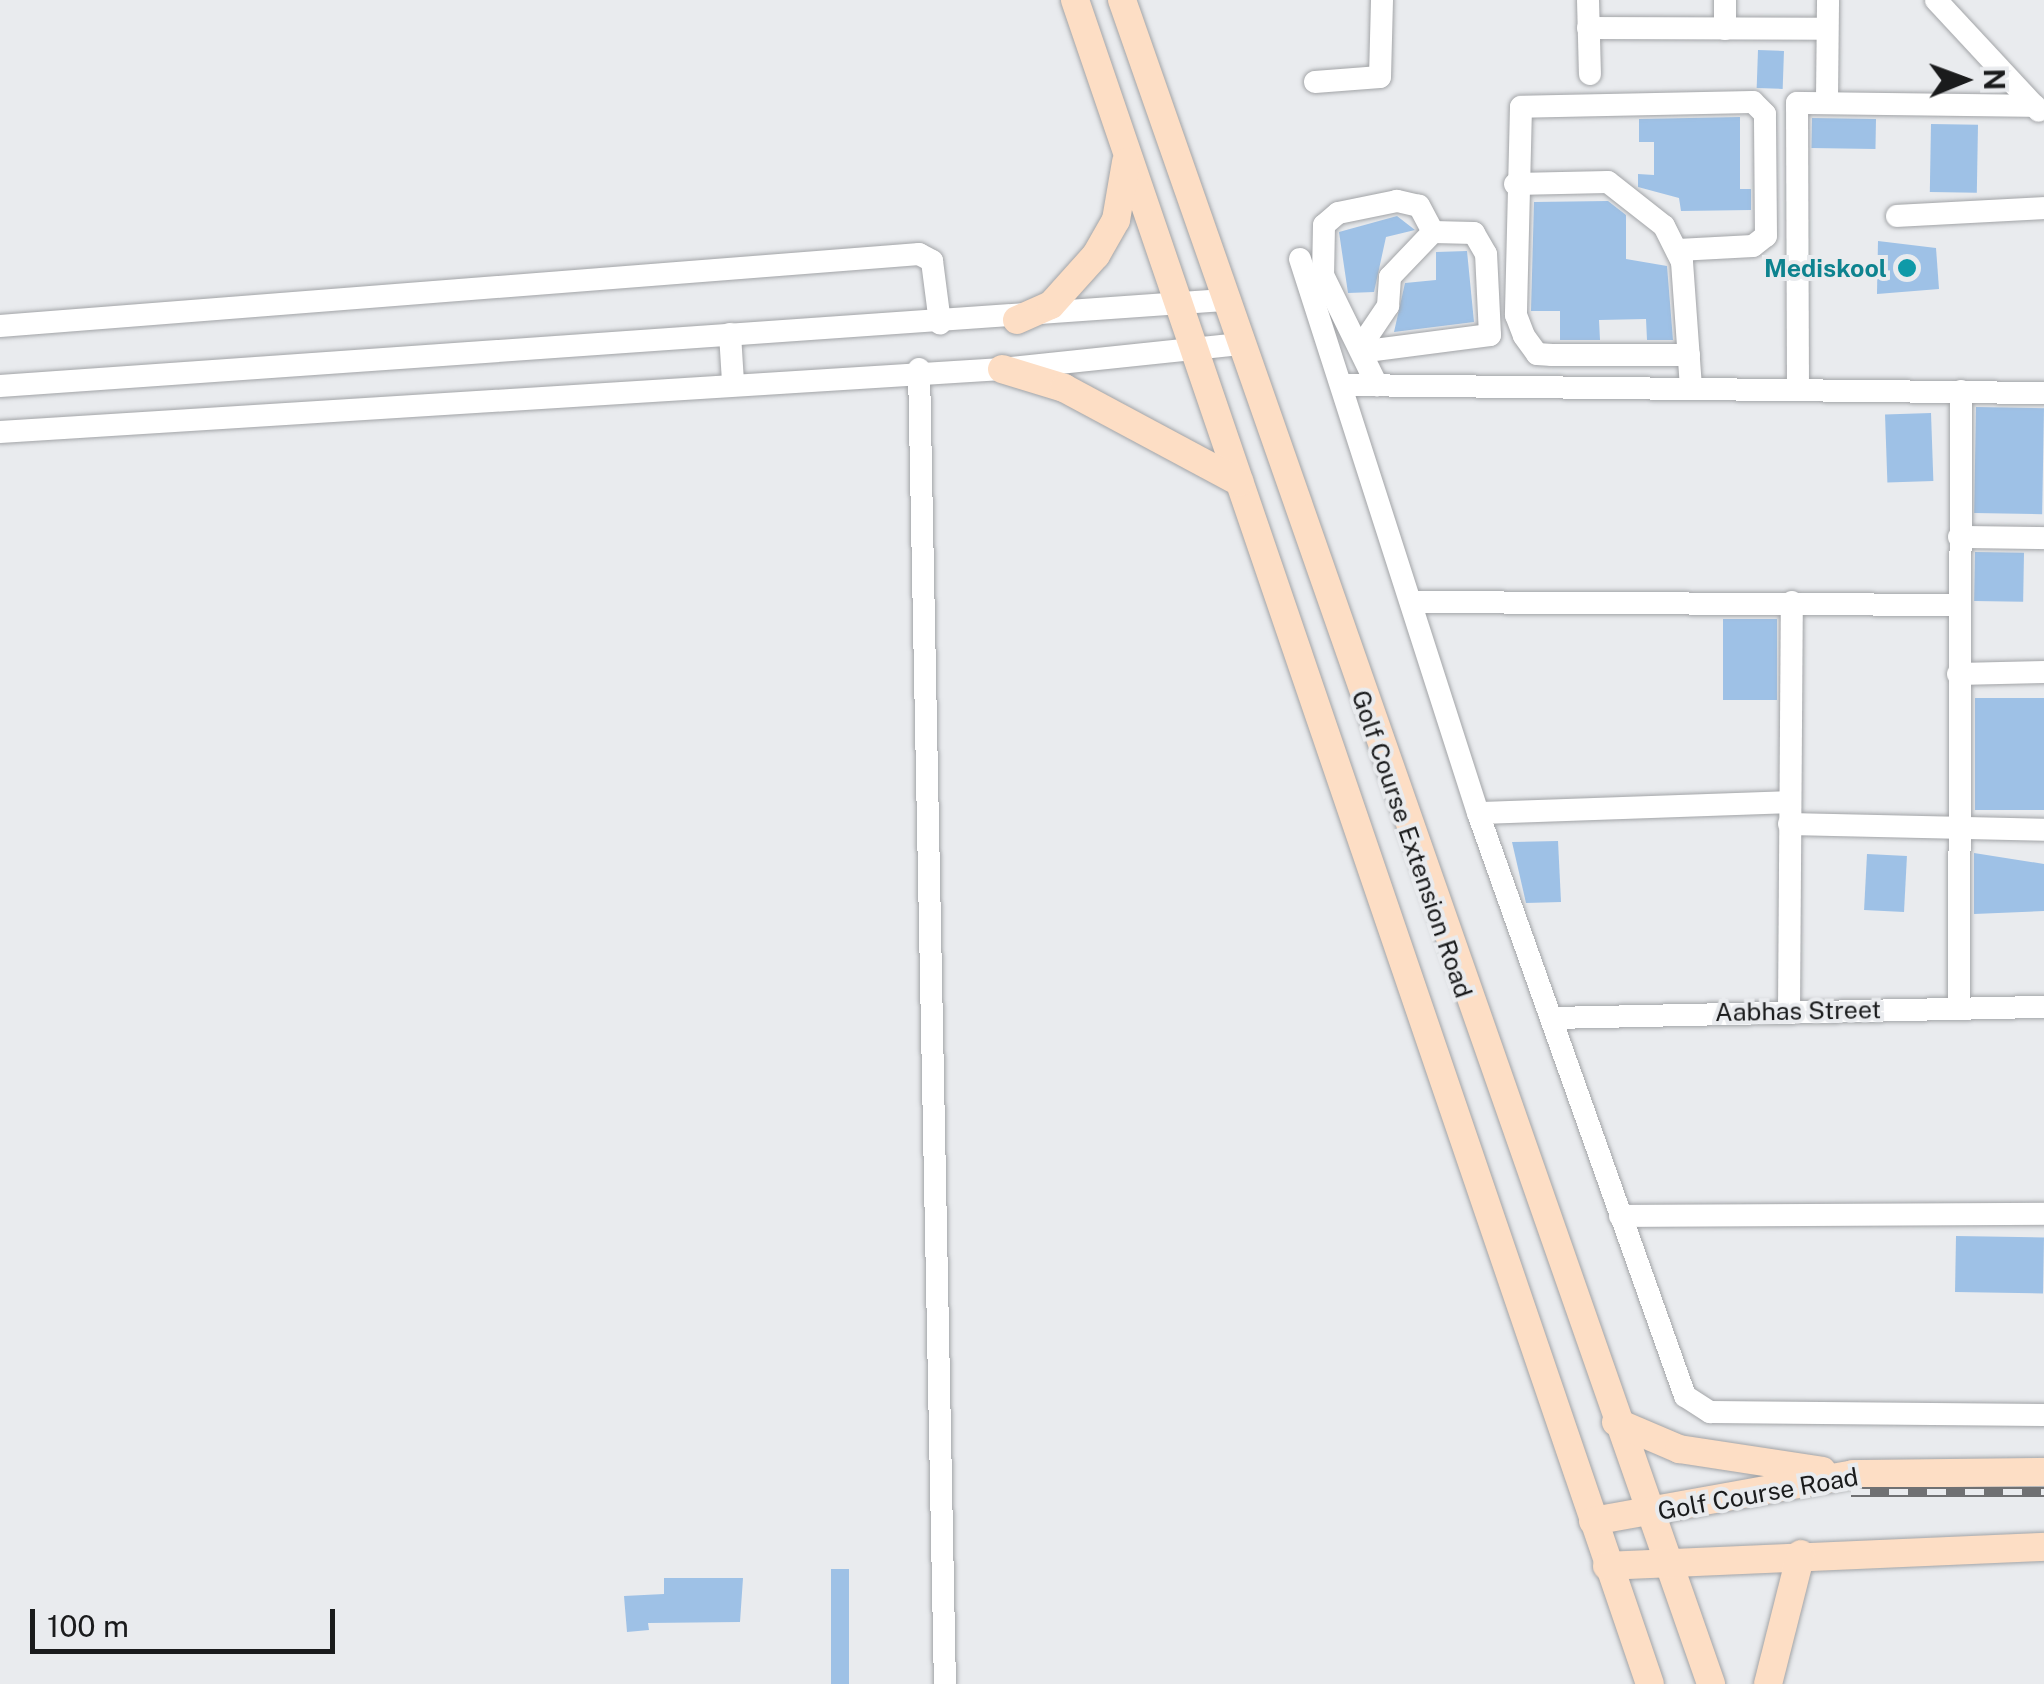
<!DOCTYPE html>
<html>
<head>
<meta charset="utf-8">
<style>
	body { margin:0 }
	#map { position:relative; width:2044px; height:1684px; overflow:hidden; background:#e9ebee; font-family:"Public Sans",sans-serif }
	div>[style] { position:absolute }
	.building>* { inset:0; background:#9ec1e6; transform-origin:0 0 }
	.roads { filter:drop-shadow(0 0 2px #a2a4a7) drop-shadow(0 0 2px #a2a4a7) }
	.minor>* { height:22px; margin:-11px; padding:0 11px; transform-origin:11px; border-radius:11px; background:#fff }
	.major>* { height:28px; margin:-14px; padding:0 14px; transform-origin:14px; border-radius:14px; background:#fddec5 }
	.rail>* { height:10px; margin-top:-5px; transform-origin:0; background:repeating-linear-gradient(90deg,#e9ebee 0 19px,#707173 0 38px); box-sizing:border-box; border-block:2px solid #707173 }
	.dots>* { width:28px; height:28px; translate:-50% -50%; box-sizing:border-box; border:5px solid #e9ebee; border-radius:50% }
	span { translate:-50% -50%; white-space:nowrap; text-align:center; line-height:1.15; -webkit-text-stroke:8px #e9ebee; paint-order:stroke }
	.culture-label { font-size:25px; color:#0d838f; font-weight:700 }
	.right { translate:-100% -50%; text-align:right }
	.street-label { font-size:25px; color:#1a1b1c }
	.north { position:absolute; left:1914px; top:30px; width:100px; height:100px; -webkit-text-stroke:8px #e9ebee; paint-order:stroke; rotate:89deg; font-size:28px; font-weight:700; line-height:40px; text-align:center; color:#1a1b1c }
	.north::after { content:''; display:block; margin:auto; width:35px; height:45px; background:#1a1b1c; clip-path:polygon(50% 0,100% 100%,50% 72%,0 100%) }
	.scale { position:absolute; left:30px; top:1609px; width:305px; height:45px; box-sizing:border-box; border:5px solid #1a1b1c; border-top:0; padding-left:12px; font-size:30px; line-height:35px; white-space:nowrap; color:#1a1b1c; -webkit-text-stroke:8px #e9ebee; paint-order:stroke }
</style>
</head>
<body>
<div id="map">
	<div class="building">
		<div style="left:1758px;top:50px;width:26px;height:38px;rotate:2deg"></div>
		<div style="clip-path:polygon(1740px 117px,1740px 189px,1751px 189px,1751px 210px,1681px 211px,1679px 198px,1638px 187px,1638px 174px,1654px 175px,1654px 142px,1639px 142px,1639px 119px)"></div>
		<div style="left:1812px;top:118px;width:64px;height:30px;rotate:1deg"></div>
		<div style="left:1931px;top:124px;width:47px;height:68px;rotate:1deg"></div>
		<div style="clip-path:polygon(1608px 201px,1626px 215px,1626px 259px,1667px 266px,1673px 340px,1647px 340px,1646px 319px,1599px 320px,1600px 340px,1560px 340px,1560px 311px,1531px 311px,1534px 202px)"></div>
		<div style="clip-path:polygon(1397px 216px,1415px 230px,1386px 237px,1374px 292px,1348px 293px,1339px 232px)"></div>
		<div style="clip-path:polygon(1878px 241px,1936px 248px,1939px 289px,1877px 294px)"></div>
		<div style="clip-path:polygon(1467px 251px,1474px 322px,1394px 332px,1405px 283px,1436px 280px,1436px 252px)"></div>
		<div style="left:1976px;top:407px;width:68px;height:106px;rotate:1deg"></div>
		<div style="left:1931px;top:413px;width:68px;height:46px;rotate:88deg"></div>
		<div style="left:1975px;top:552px;width:49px;height:49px;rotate:1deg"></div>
		<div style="left:1723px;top:619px;width:54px;height:81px"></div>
		<div style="left:2044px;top:698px;width:112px;height:69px;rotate:90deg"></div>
		<div style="clip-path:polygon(1558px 841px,1561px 902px,1526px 903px,1512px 842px)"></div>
		<div style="clip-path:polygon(1974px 853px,2044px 864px,2044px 911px,1974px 914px)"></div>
		<div style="left:1867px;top:854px;width:40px;height:56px;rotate:3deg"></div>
		<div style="left:1956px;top:1236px;width:88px;height:56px;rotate:1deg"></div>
		<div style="left:831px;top:1569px;width:18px;height:115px"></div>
		<div style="clip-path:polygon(664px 1578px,743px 1578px,740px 1622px,648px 1623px,649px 1630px,627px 1632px,624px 1596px,664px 1594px)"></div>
	</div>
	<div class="roads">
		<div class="minor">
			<div style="left:1588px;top:0;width:74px;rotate:88.5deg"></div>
			<div style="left:1936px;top:0;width:151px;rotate:47.1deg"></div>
			<div style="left:1588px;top:28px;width:239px;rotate:0.2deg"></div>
			<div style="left:1725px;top:29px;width:29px;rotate:-90deg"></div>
			<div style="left:1315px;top:82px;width:65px;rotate:-4.4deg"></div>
			<div style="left:1380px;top:77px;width:77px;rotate:-88.5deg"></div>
			<div style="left:1827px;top:99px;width:99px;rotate:-89.4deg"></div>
			<div style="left:1515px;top:184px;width:93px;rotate:-1.2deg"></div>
			<div style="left:1608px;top:182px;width:71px;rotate:38.2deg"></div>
			<div style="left:1664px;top:226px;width:40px;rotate:63.4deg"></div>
			<div style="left:1682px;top:262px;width:125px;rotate:85.9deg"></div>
			<div style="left:1897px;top:216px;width:147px;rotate:-3.1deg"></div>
			<div style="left:1678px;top:250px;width:75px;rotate:-3.1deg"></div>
			<div style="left:1753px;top:246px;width:16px;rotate:-38deg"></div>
			<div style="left:1766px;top:236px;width:122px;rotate:-90.5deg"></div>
			<div style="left:1765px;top:114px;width:17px;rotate:-135deg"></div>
			<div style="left:1753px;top:102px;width:232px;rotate:178.8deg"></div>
			<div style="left:1521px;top:107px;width:208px;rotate:91.4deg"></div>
			<div style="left:1516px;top:315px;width:22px;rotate:69deg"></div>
			<div style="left:1524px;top:336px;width:22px;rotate:54deg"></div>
			<div style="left:1537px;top:354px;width:15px;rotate:4deg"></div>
			<div style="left:1552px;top:355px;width:137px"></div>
			<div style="left:1300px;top:259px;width:582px;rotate:72.19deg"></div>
			<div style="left:1478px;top:813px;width:619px;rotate:70.45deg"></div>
			<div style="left:1685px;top:1396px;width:30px;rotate:33deg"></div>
			<div style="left:1710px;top:1412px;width:334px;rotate:0.5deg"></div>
			<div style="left:0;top:326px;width:922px;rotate:-4.48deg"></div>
			<div style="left:919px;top:254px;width:15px;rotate:28deg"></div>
			<div style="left:932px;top:261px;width:63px;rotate:82.6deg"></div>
			<div style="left:730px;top:334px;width:48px;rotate:86.4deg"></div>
			<div style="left:1363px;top:343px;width:45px;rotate:-56deg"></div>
			<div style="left:1388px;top:306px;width:29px;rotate:-86deg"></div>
			<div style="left:1390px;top:277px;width:62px;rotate:-46.3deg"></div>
			<div style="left:1367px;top:351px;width:124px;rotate:-7.4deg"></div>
			<div style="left:1490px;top:335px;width:81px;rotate:-92.8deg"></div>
			<div style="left:1486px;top:254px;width:24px;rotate:-120deg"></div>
			<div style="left:1474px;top:233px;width:41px;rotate:-178.6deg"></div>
			<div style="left:1433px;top:232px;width:30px;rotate:-118deg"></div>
			<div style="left:1419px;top:206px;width:23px;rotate:-167deg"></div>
			<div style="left:1397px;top:201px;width:60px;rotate:168.5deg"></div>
			<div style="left:1338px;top:213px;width:18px;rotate:139deg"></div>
			<div style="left:1324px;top:225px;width:50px;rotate:91.1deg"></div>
			<div style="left:1323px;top:275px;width:123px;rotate:63.9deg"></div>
			<div style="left:919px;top:369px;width:1315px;rotate:88.87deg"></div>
			<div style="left:1345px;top:385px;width:699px;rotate:0.66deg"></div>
			<div style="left:0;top:386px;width:1227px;rotate:-4.02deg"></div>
			<div style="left:1798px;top:388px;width:285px;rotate:-90.2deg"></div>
			<div style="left:1797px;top:103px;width:238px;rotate:0.7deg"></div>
			<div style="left:0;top:432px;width:1004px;rotate:-3.6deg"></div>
			<div style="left:1002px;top:369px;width:237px;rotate:-6deg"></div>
			<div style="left:1959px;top:537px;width:85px;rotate:0.7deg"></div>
			<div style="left:1411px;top:602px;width:546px;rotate:0.31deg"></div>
			<div style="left:1958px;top:674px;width:86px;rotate:-1.3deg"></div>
			<div style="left:1478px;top:813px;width:311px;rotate:-2deg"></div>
			<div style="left:1789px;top:824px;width:255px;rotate:1.3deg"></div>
			<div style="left:1959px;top:1008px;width:617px;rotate:-89.81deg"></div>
			<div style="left:1789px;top:1011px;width:409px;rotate:-89.6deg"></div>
			<div style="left:1553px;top:1018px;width:491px;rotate:-1.3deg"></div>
			<div style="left:1620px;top:1216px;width:424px;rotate:-0.3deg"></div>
		</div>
		<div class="major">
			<div style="left:1075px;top:0;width:1779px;rotate:71.15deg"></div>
			<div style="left:1122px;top:0;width:1784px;rotate:70.72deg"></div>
			<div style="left:1017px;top:320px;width:37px;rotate:-24deg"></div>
			<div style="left:1051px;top:305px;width:67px;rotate:-48deg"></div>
			<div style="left:1096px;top:255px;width:40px;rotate:-60.3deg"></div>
			<div style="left:1116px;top:220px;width:59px;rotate:-80.2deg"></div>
			<div style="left:1002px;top:369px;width:65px;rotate:17deg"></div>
			<div style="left:1064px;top:388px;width:199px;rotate:28.2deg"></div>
			<div style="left:1616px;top:1422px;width:69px;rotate:23.2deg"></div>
			<div style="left:1679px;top:1449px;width:145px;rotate:8.7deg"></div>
			<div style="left:1593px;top:1521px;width:264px;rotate:-10.2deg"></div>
			<div style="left:1853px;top:1474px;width:191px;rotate:-0.6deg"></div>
			<div style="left:1607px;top:1566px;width:437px;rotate:-2.5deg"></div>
			<div style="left:1768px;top:1684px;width:134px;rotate:-75.8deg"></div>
		</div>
	</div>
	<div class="rail">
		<div style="left:1851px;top:1492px;width:193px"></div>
	</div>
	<div class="dots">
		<div style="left:1907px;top:268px;background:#0f9aa8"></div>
	</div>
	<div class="culture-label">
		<span class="right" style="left:1887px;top:268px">Mediskool</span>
	</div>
	<div class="street-label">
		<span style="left:1412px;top:844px;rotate:71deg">Golf Course Extension Road</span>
		<span style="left:1798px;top:1011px;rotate:-1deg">Aabhas Street</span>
		<span style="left:1758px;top:1494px;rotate:-10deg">Golf Course Road</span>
	</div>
	<div class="north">N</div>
	<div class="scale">100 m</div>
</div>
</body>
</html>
